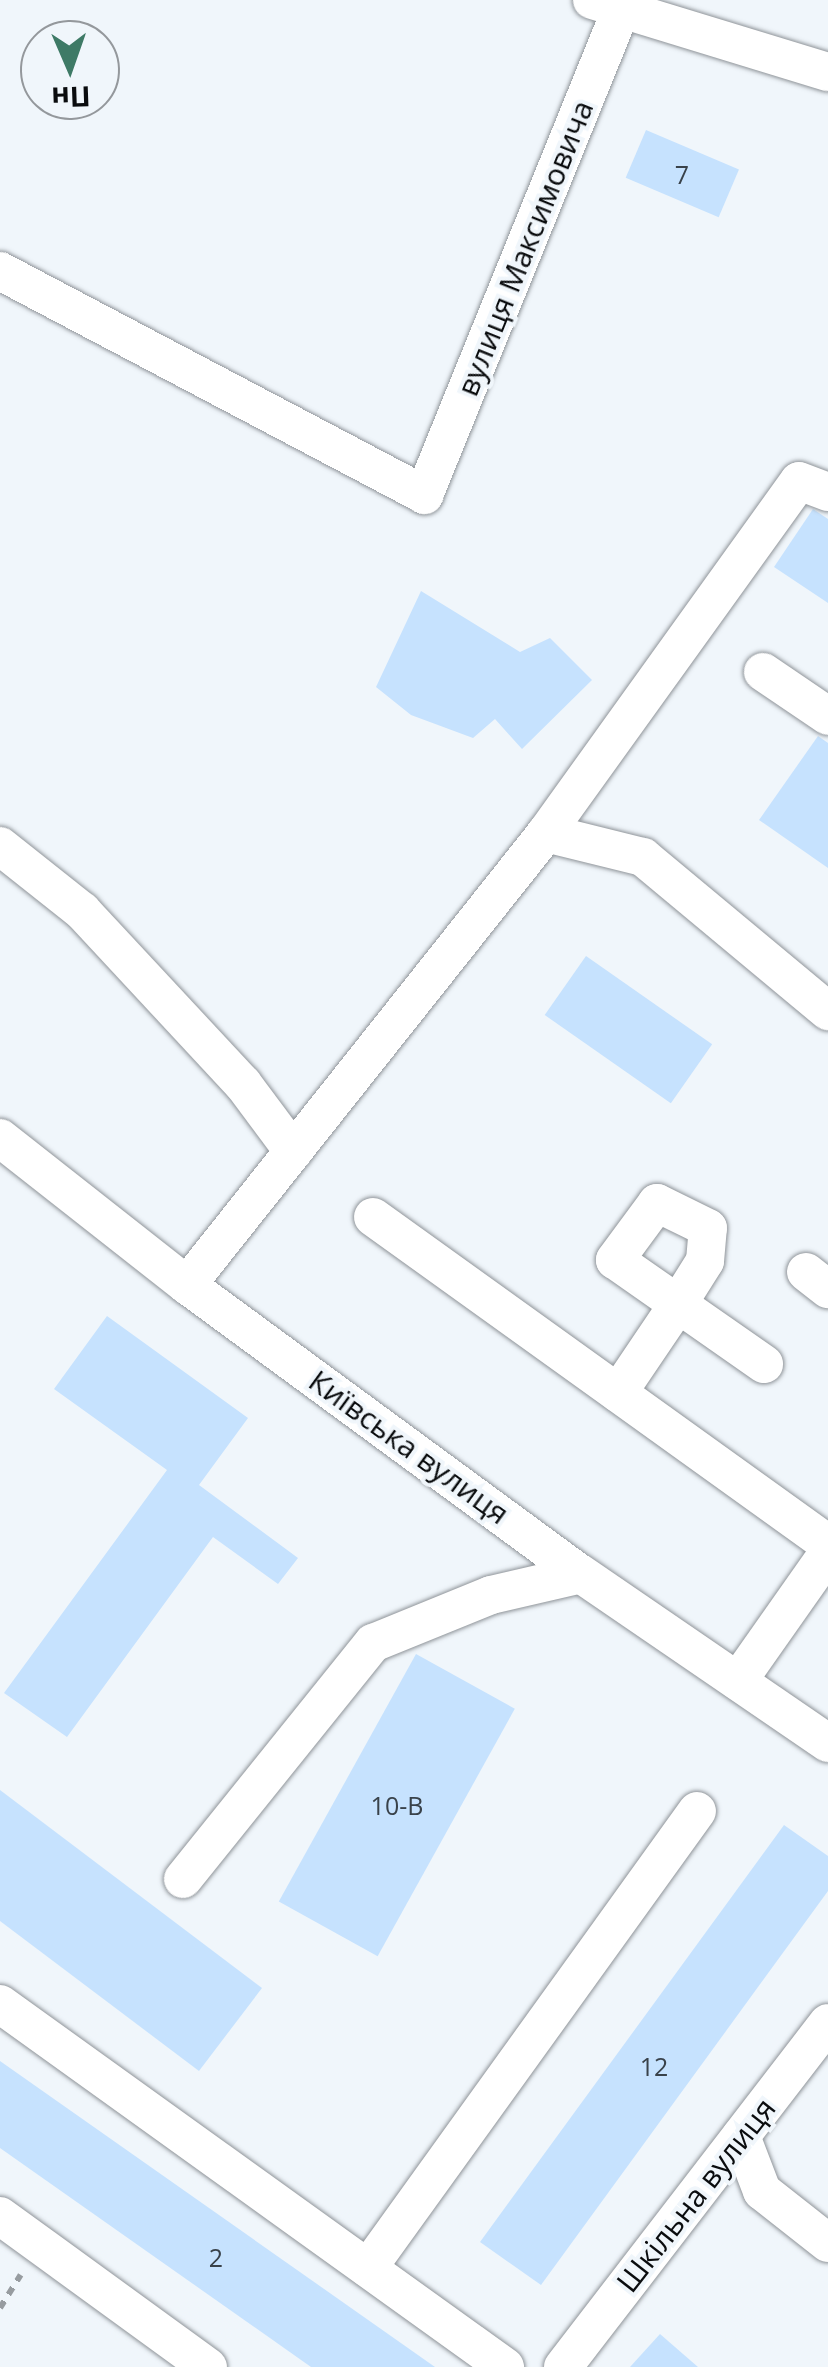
<!DOCTYPE html>
<html>
<head>
<meta charset="utf-8">
<style>
	body { margin:0 }
	#map { position:relative; width:828px; height:2367px; overflow:hidden; background:#f0f6fb; font-family:"Open Sans",sans-serif }
	div>[style] { position:absolute }
	.building>* { inset:0; background:#c6e2fe; transform-origin:0 0 }
	.path>* { height:6px; margin-top:-3px; transform-origin:0; background:repeating-linear-gradient(90deg,#979ca0 0 8px,transparent 0 16px) }
	.roads { filter:drop-shadow(0 0 2px #8f9499) drop-shadow(0 0 2px #8f9499) }
	.minor>* { height:38px; margin:-19px; padding:0 19px; transform-origin:19px; border-radius:19px; background:#fff }
	span { translate:-50% -50%; white-space:nowrap; text-align:center; line-height:1.15; -webkit-text-stroke:8px #f0f6fb; paint-order:stroke }
	.number-label { font-size:25px; color:#39424a }
	.number-label span { -webkit-text-stroke-width:0 }
	.street-label { font-size:30px; color:#0a0c0e }
	.north { position:absolute; left:20px; top:20px; width:100px; height:100px; box-sizing:border-box; background:#f0f6fb; border:2px solid #94989c; border-radius:50%; rotate:178deg; font-size:28px; font-weight:700; line-height:40px; text-align:center; color:#0a0c0e }
	.north::after { content:''; display:block; margin:auto; width:35px; height:45px; background:#3e7a66; clip-path:polygon(50% 0,100% 100%,50% 72%,0 100%) }
</style>
</head>
<body>
<div id="map">
	<div class="building">
		<div style="left:646px;top:130px;width:101px;height:52px;rotate:23deg"></div>
		<div style="clip-path:polygon(813px 509px,828px 519px,828px 603px,774px 567px)"></div>
		<div style="clip-path:polygon(421px 591px,520px 652px,550px 638px,592px 680px,522px 749px,495px 719px,473px 738px,411px 715px,376px 687px)"></div>
		<div style="clip-path:polygon(818px 736px,828px 743px,828px 868px,759px 820px)"></div>
		<div style="left:586px;top:956px;width:154px;height:72px;rotate:35deg"></div>
		<div style="clip-path:polygon(107px 1316px,248px 1418px,199px 1485px,298px 1558px,278px 1584px,213px 1537px,67px 1737px,4px 1693px,167px 1470px,54px 1389px)"></div>
		<div style="left:416px;top:1654px;width:113px;height:283px;rotate:29deg"></div>
		<div style="clip-path:polygon(0 1790px,262px 1988px,199px 2071px,0 1921px)"></div>
		<div style="clip-path:polygon(784px 1825px,828px 1856px,828px 1891px,541px 2285px,480px 2242px)"></div>
		<div style="clip-path:polygon(0 2061px,435px 2367px,311px 2367px,0 2148px)"></div>
		<div style="clip-path:polygon(660px 2334px,698px 2367px,630px 2367px)"></div>
	</div>
	<div class="path">
		<div style="left:0;top:2308px;width:39px;rotate:-58deg"></div>
	</div>
	<div class="roads">
		<div class="minor">
			<div style="left:592px;top:0;width:247px;rotate:17deg"></div>
			<div style="left:0;top:271px;width:480px;rotate:27.8deg"></div>
			<div style="left:424px;top:495px;width:534px;rotate:-67.9deg"></div>
			<div style="left:763px;top:672px;width:78px;rotate:34.1deg"></div>
			<div style="left:546px;top:833px;width:100px;rotate:13.9deg"></div>
			<div style="left:643px;top:857px;width:241px;rotate:39.8deg"></div>
			<div style="left:0;top:846px;width:105px;rotate:38.4deg"></div>
			<div style="left:82px;top:911px;width:236px;rotate:47.1deg"></div>
			<div style="left:243px;top:1084px;width:84px;rotate:53.3deg"></div>
			<div style="left:0;top:1138px;width:238px;rotate:38.2deg"></div>
			<div style="left:187px;top:1285px;width:489px;rotate:36.3deg"></div>
			<div style="left:581px;top:1574px;width:299px;rotate:34.4deg"></div>
			<div style="left:373px;top:1217px;width:560px;rotate:35.7deg"></div>
			<div style="left:806px;top:1272px;width:28px;rotate:38deg"></div>
			<div style="left:187px;top:1285px;width:577px;rotate:-51.54deg"></div>
			<div style="left:546px;top:833px;width:433px;rotate:-54.3deg"></div>
			<div style="left:799px;top:481px;width:31px;rotate:21deg"></div>
			<div style="left:618px;top:1393px;width:107px;rotate:-56deg"></div>
			<div style="left:678px;top:1304px;width:51px;rotate:-57.9deg"></div>
			<div style="left:705px;top:1261px;width:33px;rotate:-85deg"></div>
			<div style="left:708px;top:1228px;width:57px;rotate:-153.9deg"></div>
			<div style="left:657px;top:1203px;width:71px;rotate:126.4deg"></div>
			<div style="left:615px;top:1260px;width:77px;rotate:34.9deg"></div>
			<div style="left:678px;top:1304px;width:105px;rotate:34.9deg"></div>
			<div style="left:738px;top:1681px;width:156px;rotate:-54.9deg"></div>
			<div style="left:183px;top:1879px;width:303px;rotate:-51.2deg"></div>
			<div style="left:373px;top:1643px;width:127px;rotate:-22.1deg"></div>
			<div style="left:491px;top:1595px;width:92px;rotate:-13.1deg"></div>
			<div style="left:0;top:2004px;width:622px;rotate:35.71deg"></div>
			<div style="left:741px;top:2136px;width:59px;rotate:69.1deg"></div>
			<div style="left:762px;top:2191px;width:84px;rotate:38.2deg"></div>
			<div style="left:0;top:2216px;width:257px;rotate:36deg"></div>
			<div style="left:368px;top:2268px;width:563px;rotate:-54.25deg"></div>
			<div style="left:563px;top:2367px;width:434px;rotate:-52.4deg"></div>
		</div>
	</div>
	<div class="number-label">
		<span style="left:682px;top:174px">7</span>
		<span style="left:397px;top:1805px">10-В</span>
		<span style="left:654px;top:2066px">12</span>
		<span style="left:216px;top:2257px">2</span>
	</div>
	<div class="street-label">
		<span style="left:525px;top:248px;rotate:-68deg">вулиця Максимовича</span>
		<span style="left:409px;top:1447px;rotate:36deg">Київська вулиця</span>
		<span style="left:696px;top:2195px;rotate:-52deg">Шкільна вулиця</span>
	</div>
	<div class="north">Пн</div>
</div>
</body>
</html>
